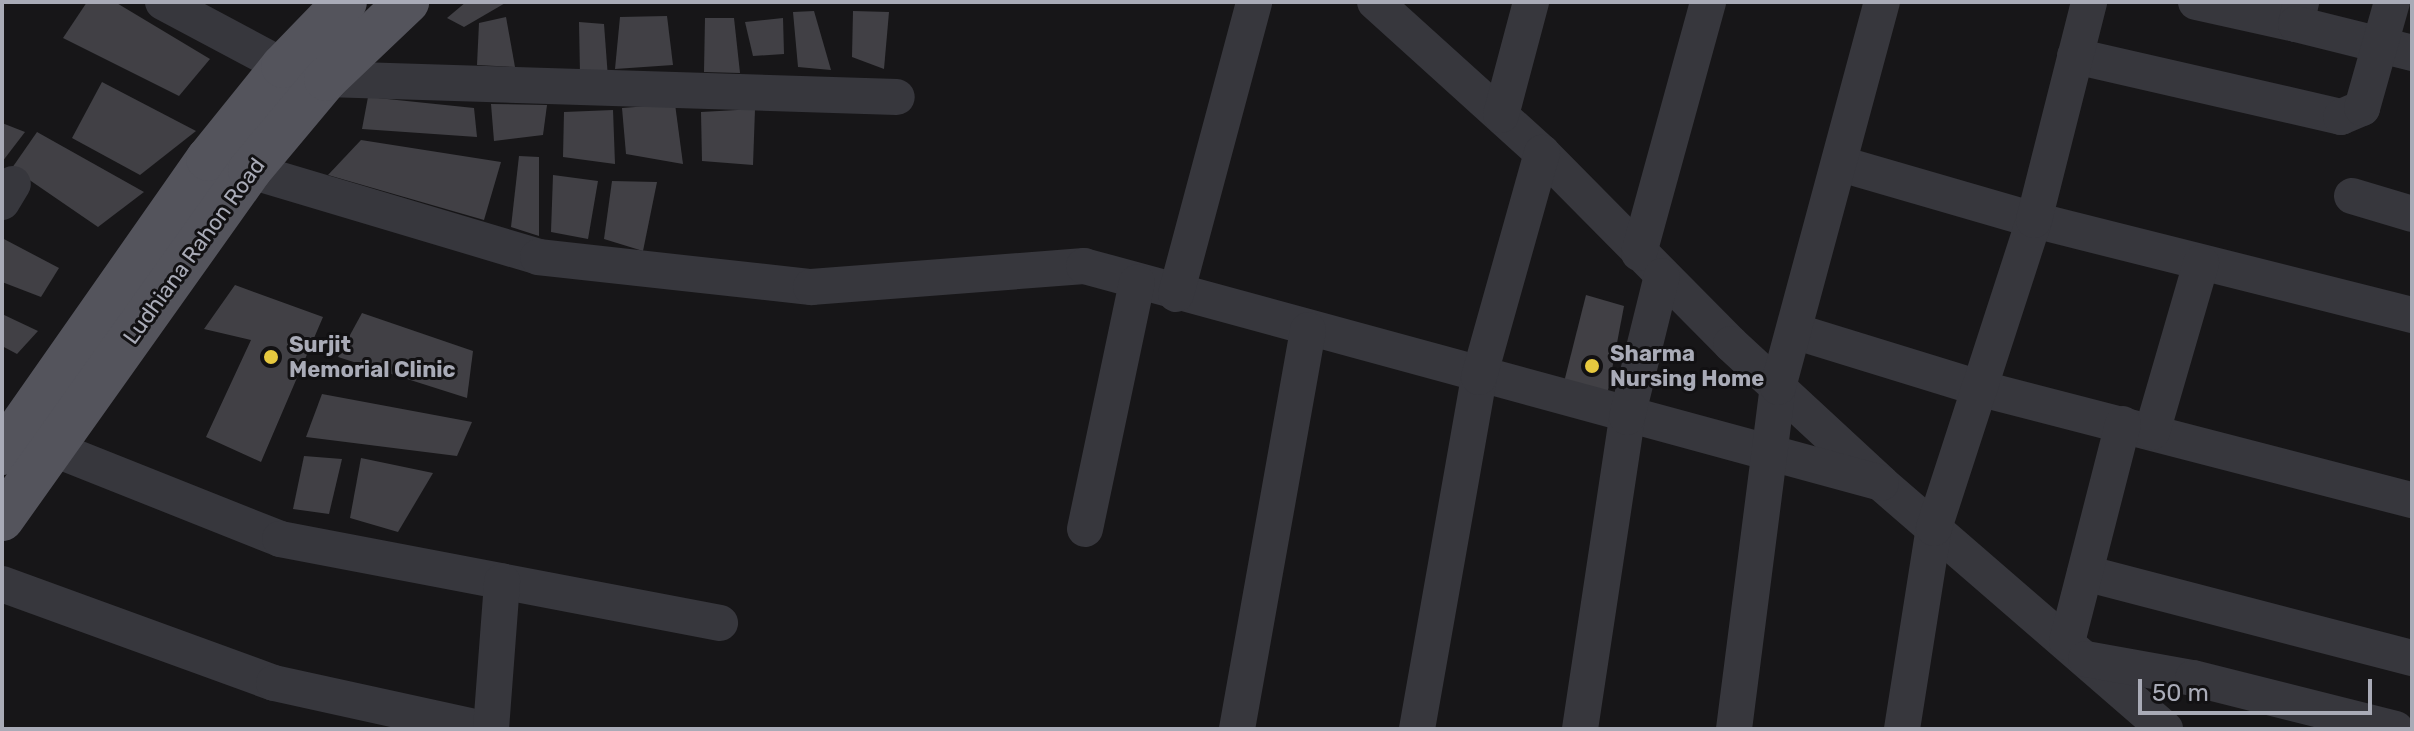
<!DOCTYPE html>
<html>
<head>
<meta charset="utf-8">
<style>
	body { margin:0 }
	#map { position:relative; width:2414px; height:731px; overflow:hidden; background:#171618; font-family:Rubik,sans-serif }
	div>[style] { position:absolute }
	.building>* { inset:0; background:#414045 }
	.minor>* { height:36px; margin:-18px; padding:0 18px; transform-origin:18px; border-radius:18px; background:#37373d }
	.primary>* { height:44px; margin:-22px; padding:0 22px; transform-origin:22px; border-radius:22px; background:#54545c }
	.dots>* { width:22px; height:22px; translate:-50% -50%; box-sizing:border-box; border:4px solid #121113; border-radius:50% }
	span { translate:-50% -50%; white-space:nowrap; text-align:center; line-height:1.15; -webkit-text-stroke:6px #121113; paint-order:stroke }
	.street-label { font-size:22px; color:#a9abb7 }
	.poi-label { font-size:22px; color:#a9abb7; font-weight:700 }
	.left { translate:0 -50%; text-align:left }
	.frame { position:absolute; inset:0; border:4px solid #a9abb7; pointer-events:none }
	.scale { position:absolute; left:2138px; top:679px; width:234px; height:36px; box-sizing:border-box; border:4px solid #a9abb7; border-top:0; padding-left:10px; font-size:24px; line-height:28px; white-space:nowrap; color:#a9abb7; -webkit-text-stroke:6px #121113; paint-order:stroke }
</style>
</head>
<body>
<div id="map">
	<div class="building">
		<div style="clip-path:polygon(87px 2px,115px 2px,210px 59px,179px 96px,63px 38px)"></div>
		<div style="clip-path:polygon(466px 2px,507px 2px,464px 27px,447px 18px)"></div>
		<div style="clip-path:polygon(814px 11px,831px 70px,798px 67px,793px 12px)"></div>
		<div style="clip-path:polygon(853px 11px,889px 12px,884px 69px,852px 57px)"></div>
		<div style="clip-path:polygon(667px 16px,673px 65px,615px 69px,620px 17px)"></div>
		<div style="clip-path:polygon(506px 17px,515px 67px,477px 65px,479px 23px)"></div>
		<div style="clip-path:polygon(705px 18px,734px 18px,740px 73px,704px 72px)"></div>
		<div style="clip-path:polygon(783px 18px,784px 54px,753px 56px,745px 22px)"></div>
		<div style="clip-path:polygon(579px 22px,604px 24px,608px 78px,580px 74px)"></div>
		<div style="clip-path:polygon(102px 82px,196px 131px,140px 175px,72px 138px)"></div>
		<div style="clip-path:polygon(368px 97px,474px 108px,477px 137px,362px 129px)"></div>
		<div style="clip-path:polygon(491px 104px,547px 105px,543px 135px,494px 141px)"></div>
		<div style="clip-path:polygon(675px 104px,683px 164px,626px 154px,622px 108px)"></div>
		<div style="clip-path:polygon(755px 109px,753px 165px,702px 161px,701px 112px)"></div>
		<div style="clip-path:polygon(613px 110px,615px 164px,563px 157px,564px 112px)"></div>
		<div style="clip-path:polygon(2px 123px,25px 132px,2px 162px)"></div>
		<div style="clip-path:polygon(37px 132px,144px 192px,98px 227px,12px 168px)"></div>
		<div style="clip-path:polygon(361px 140px,501px 162px,484px 220px,328px 175px)"></div>
		<div style="clip-path:polygon(519px 156px,539px 157px,539px 236px,511px 227px)"></div>
		<div style="clip-path:polygon(553px 175px,598px 181px,588px 239px,551px 232px)"></div>
		<div style="clip-path:polygon(612px 181px,657px 182px,643px 251px,604px 239px)"></div>
		<div style="clip-path:polygon(2px 238px,59px 268px,41px 297px,2px 282px)"></div>
		<div style="clip-path:polygon(235px 285px,323px 317px,261px 462px,206px 437px,251px 340px,204px 329px)"></div>
		<div style="clip-path:polygon(1586px 295px,1624px 306px,1606px 401px,1562px 390px)"></div>
		<div style="clip-path:polygon(362px 313px,473px 351px,467px 398px,338px 357px)"></div>
		<div style="clip-path:polygon(2px 314px,38px 331px,17px 354px,2px 346px)"></div>
		<div style="clip-path:polygon(322px 394px,472px 422px,457px 456px,306px 437px)"></div>
		<div style="clip-path:polygon(304px 456px,342px 459px,329px 514px,293px 509px)"></div>
		<div style="clip-path:polygon(361px 458px,433px 473px,398px 532px,350px 518px)"></div>
	</div>
	<div class="minor">
		<div style="left:163px;top:2px;width:136px;rotate:28.1deg"></div>
		<div style="left:1375px;top:2px;width:225px;rotate:42.1deg"></div>
		<div style="left:1542px;top:153px;width:269px;rotate:45.3deg"></div>
		<div style="left:1731px;top:344px;width:205px;rotate:42.8deg"></div>
		<div style="left:1881px;top:483px;width:376px;rotate:40.9deg"></div>
		<div style="left:2196px;top:2px;width:102px;rotate:12.4deg"></div>
		<div style="left:2296px;top:24px;width:23px;rotate:-77deg"></div>
		<div style="left:2296px;top:24px;width:120px;rotate:14deg"></div>
		<div style="left:2075px;top:56px;width:273px;rotate:12.9deg"></div>
		<div style="left:2341px;top:117px;width:23px;rotate:-23deg"></div>
		<div style="left:2362px;top:108px;width:110px;rotate:-74.2deg"></div>
		<div style="left:326px;top:79px;width:571px;rotate:1.81deg"></div>
		<div style="left:1501px;top:115px;width:117px;rotate:-75.1deg"></div>
		<div style="left:227px;top:164px;width:325px;rotate:16.6deg"></div>
		<div style="left:538px;top:257px;width:275px;rotate:6.3deg"></div>
		<div style="left:811px;top:287px;width:274px;rotate:-4.4deg"></div>
		<div style="left:1084px;top:266px;width:826px;rotate:15.23deg"></div>
		<div style="left:1841px;top:164px;width:201px;rotate:16.2deg"></div>
		<div style="left:2034px;top:220px;width:390px;rotate:14.1deg"></div>
		<div style="left:2352px;top:196px;width:63px;rotate:16.7deg"></div>
		<div style="left:2px;top:202px;width:21px;rotate:-59deg"></div>
		<div style="left:1639px;top:253px;width:260px;rotate:-74.6deg"></div>
		<div style="left:1176px;top:294px;width:302px;rotate:-75deg"></div>
		<div style="left:1794px;top:331px;width:197px;rotate:17.1deg"></div>
		<div style="left:1982px;top:389px;width:444px;rotate:14.5deg"></div>
		<div style="left:2152px;top:432px;width:176px;rotate:-73.8deg"></div>
		<div style="left:29px;top:439px;width:270px;rotate:21.7deg"></div>
		<div style="left:280px;top:539px;width:448px;rotate:10.8deg"></div>
		<div style="left:1085px;top:529px;width:252px;rotate:-78.1deg"></div>
		<div style="left:2085px;top:573px;width:338px;rotate:14.6deg"></div>
		<div style="left:2px;top:584px;width:289px;rotate:20deg"></div>
		<div style="left:274px;top:683px;width:214px;rotate:12.4deg"></div>
		<div style="left:2067px;top:642px;width:225px;rotate:-75.6deg"></div>
		<div style="left:2086px;top:659px;width:109px;rotate:10.1deg"></div>
		<div style="left:2193px;top:678px;width:209px;rotate:14.1deg"></div>
		<div style="left:491px;top:729px;width:148px;rotate:-85.7deg"></div>
		<div style="left:1237px;top:729px;width:405px;rotate:-79.9deg"></div>
		<div style="left:1417px;top:729px;width:357px;rotate:-80deg"></div>
		<div style="left:1479px;top:377px;width:233px;rotate:-74.3deg"></div>
		<div style="left:1580px;top:729px;width:316px;rotate:-81.4deg"></div>
		<div style="left:1627px;top:417px;width:145px;rotate:-76.1deg"></div>
		<div style="left:1734px;top:729px;width:345px;rotate:-82.7deg"></div>
		<div style="left:1778px;top:387px;width:399px;rotate:-74.9deg"></div>
		<div style="left:1902px;top:729px;width:204px;rotate:-81deg"></div>
		<div style="left:1934px;top:528px;width:324px;rotate:-72deg"></div>
		<div style="left:2034px;top:220px;width:225px;rotate:-75.8deg"></div>
	</div>
	<div class="primary">
		<div style="left:2px;top:453px;width:359px;rotate:-55deg"></div>
		<div style="left:208px;top:159px;width:119px;rotate:-51.1deg"></div>
		<div style="left:283px;top:66px;width:89px;rotate:-45.9deg"></div>
		<div style="left:2px;top:519px;width:428px;rotate:-54.6deg"></div>
		<div style="left:250px;top:170px;width:119px;rotate:-50.1deg"></div>
		<div style="left:326px;top:79px;width:112px;rotate:-43.5deg"></div>
	</div>
	<div class="dots">
		<div style="left:271px;top:357px;background:#e7c93f"></div>
		<div style="left:1592px;top:366px;background:#e7c93f"></div>
	</div>
	<div class="street-label">
		<span style="left:194px;top:251px;rotate:-54deg">Ludhiana Rahon Road</span>
	</div>
	<div class="poi-label">
		<span class="left" style="left:289px;top:357px">Surjit<br>Memorial Clinic</span>
		<span class="left" style="left:1610px;top:366px">Sharma<br>Nursing Home</span>
	</div>
	<div class="frame"></div>
	<div class="scale">50 m</div>
</div>
</body>
</html>
